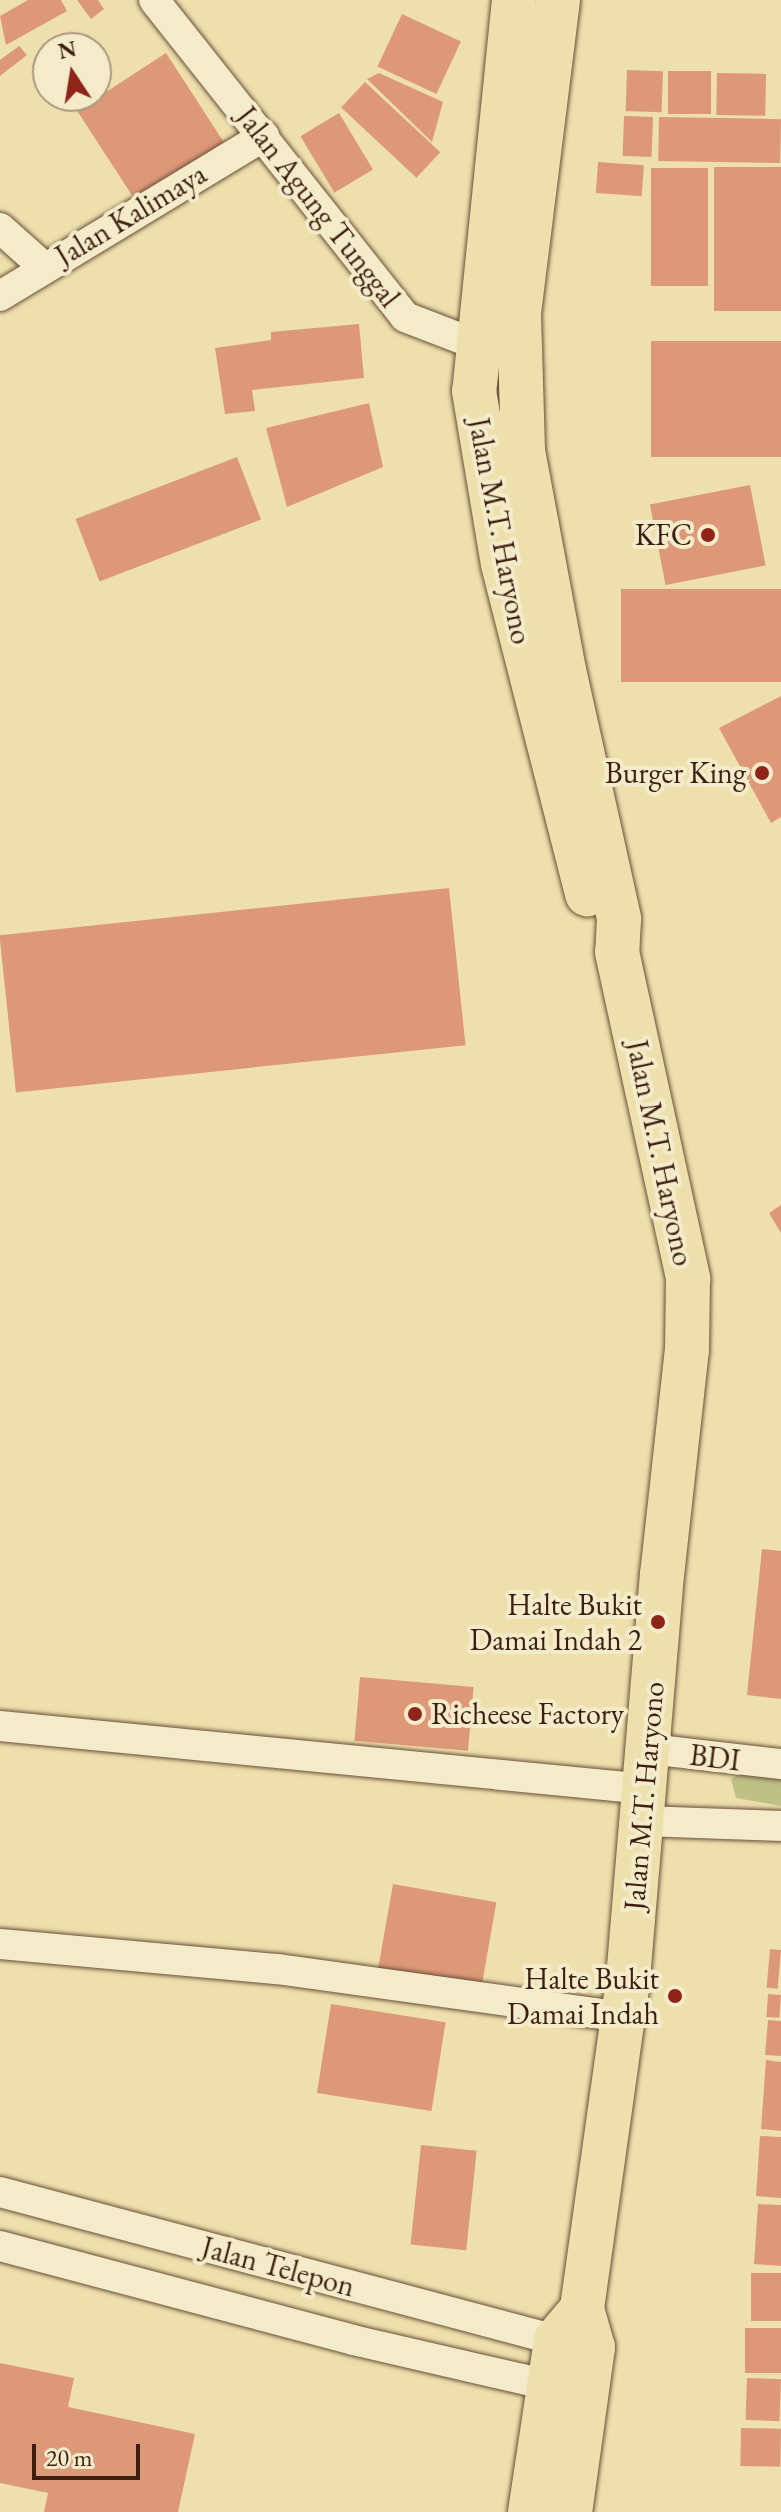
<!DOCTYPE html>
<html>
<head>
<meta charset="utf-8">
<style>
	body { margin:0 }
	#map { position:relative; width:781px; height:2512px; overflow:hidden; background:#eee0ad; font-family:"EB Garamond",serif }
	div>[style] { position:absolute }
	.green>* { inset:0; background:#bec186 }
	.building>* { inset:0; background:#dd9878; transform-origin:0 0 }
	.roads { filter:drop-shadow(0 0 2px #694f37) drop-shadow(0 0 2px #694f37) }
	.street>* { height:30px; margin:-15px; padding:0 15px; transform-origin:15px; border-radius:15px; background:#f4ebca }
	.primary>* { height:44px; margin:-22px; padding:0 22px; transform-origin:22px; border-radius:22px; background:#eee0ad }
	.dots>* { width:22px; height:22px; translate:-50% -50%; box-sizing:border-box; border:4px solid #f4ebca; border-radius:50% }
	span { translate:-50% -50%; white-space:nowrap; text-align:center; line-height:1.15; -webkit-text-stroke:8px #f4ebca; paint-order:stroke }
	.street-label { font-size:30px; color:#3d1f10 }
	.poi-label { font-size:30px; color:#3d1f10 }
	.right { translate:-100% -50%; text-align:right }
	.left { translate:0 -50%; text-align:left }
	.north { position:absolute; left:32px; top:32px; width:80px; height:80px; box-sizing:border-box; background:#f4ebca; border:2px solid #ab9980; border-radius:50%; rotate:348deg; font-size:22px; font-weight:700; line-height:32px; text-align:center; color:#3d1f10 }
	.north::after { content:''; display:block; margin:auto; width:28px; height:36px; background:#8f2418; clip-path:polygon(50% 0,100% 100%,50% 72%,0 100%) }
	.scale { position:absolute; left:32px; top:2444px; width:108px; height:36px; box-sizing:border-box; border:4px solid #3d1f10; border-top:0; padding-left:10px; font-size:24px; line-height:28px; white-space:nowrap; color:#3d1f10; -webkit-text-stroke:6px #f4ebca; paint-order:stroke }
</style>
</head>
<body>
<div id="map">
	<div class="green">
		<div style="clip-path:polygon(741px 1773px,781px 1775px,781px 1806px,736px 1798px,731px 1779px)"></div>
	</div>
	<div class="building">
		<div style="clip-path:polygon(28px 0,61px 0,67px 11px,6px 45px,0 16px)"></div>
		<div style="clip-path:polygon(77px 0,98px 0,104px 9px,91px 19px)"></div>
		<div style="left:402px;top:14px;width:65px;height:58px;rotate:25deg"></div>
		<div style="clip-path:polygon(19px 46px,27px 55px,0 76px,0 60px)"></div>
		<div style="left:166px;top:53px;width:106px;height:106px;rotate:57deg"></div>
		<div style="left:627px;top:70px;width:36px;height:41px;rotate:2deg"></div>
		<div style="left:668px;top:71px;width:43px;height:43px"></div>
		<div style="clip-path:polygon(379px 73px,443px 102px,432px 142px,367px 79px)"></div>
		<div style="left:717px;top:73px;width:49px;height:42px;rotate:1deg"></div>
		<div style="left:365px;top:82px;width:103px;height:35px;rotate:43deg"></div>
		<div style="left:339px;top:113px;width:66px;height:45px;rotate:59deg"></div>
		<div style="left:624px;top:116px;width:29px;height:40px;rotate:2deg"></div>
		<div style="left:659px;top:117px;width:122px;height:44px;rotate:1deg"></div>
		<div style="left:598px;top:162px;width:46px;height:31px;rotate:4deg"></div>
		<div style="left:714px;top:167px;width:67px;height:144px"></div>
		<div style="left:708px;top:168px;width:118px;height:57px;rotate:90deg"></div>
		<div style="clip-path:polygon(359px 324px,364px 378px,252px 390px,255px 411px,225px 414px,215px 348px,271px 340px,271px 332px)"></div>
		<div style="left:651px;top:341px;width:130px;height:116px"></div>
		<div style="clip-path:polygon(369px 403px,383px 467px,287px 507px,266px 428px)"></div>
		<div style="left:237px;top:457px;width:67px;height:173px;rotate:69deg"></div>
		<div style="left:750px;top:485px;width:82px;height:102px;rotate:79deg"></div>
		<div style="left:781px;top:589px;width:93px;height:160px;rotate:90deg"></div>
		<div style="clip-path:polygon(781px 696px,781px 817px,771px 823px,719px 728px)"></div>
		<div style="left:449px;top:888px;width:158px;height:452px;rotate:84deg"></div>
		<div style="clip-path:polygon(781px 1205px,781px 1233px,769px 1213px)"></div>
		<div style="clip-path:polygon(762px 1549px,781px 1551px,781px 1699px,747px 1695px)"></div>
		<div style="left:360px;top:1677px;width:114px;height:64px;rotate:5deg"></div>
		<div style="left:393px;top:1884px;width:105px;height:88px;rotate:10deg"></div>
		<div style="left:770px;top:1949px;width:11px;height:39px;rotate:5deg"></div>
		<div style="left:768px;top:1994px;width:13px;height:23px;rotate:4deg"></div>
		<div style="left:331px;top:2004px;width:116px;height:90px;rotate:9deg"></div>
		<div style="clip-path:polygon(768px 2020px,781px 2021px,781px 2056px,765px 2055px)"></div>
		<div style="clip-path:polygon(766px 2060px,781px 2062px,781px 2131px,761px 2129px)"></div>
		<div style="clip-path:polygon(760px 2136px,781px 2137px,781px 2198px,756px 2196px)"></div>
		<div style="left:421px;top:2145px;width:56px;height:100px;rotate:6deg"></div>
		<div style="clip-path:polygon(758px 2204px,781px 2205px,781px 2266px,754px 2264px)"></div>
		<div style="left:751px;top:2273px;width:30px;height:48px"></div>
		<div style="left:745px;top:2328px;width:36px;height:45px"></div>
		<div style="clip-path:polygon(0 2363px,74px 2378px,68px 2407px,195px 2434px,178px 2512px,44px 2512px,48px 2493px,0 2483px)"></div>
		<div style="left:747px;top:2378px;width:34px;height:42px;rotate:2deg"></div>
		<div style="left:741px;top:2428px;width:40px;height:38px;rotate:1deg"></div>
	</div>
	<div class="roads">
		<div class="street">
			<div style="left:154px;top:0;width:404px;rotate:51.6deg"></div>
			<div style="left:405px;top:317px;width:97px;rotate:21deg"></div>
			<div style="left:0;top:228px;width:59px;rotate:41.6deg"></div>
			<div style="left:0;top:296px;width:309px;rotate:-31.2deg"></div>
			<div style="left:0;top:1726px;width:649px;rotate:5.57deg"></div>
			<div style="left:649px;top:1749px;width:133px;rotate:6.5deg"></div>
			<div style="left:644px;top:1821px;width:137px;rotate:2.1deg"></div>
			<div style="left:0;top:1944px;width:278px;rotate:5.2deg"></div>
			<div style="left:277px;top:1969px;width:348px;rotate:7.9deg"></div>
			<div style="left:0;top:2192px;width:575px;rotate:14.91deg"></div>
			<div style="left:0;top:2246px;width:365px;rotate:14.9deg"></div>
			<div style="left:353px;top:2340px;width:200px;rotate:13deg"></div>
		</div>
		<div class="primary">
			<div style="left:514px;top:0;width:393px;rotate:95.8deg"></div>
			<div style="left:474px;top:391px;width:175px;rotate:80.5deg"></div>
			<div style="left:503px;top:564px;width:341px;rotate:75.7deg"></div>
			<div style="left:558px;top:0;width:317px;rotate:97.1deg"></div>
			<div style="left:519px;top:315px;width:136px;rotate:88.3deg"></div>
			<div style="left:523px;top:451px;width:223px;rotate:79.4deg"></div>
			<div style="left:564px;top:670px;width:255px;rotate:77.5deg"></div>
			<div style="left:619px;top:919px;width:33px;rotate:93deg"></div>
			<div style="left:617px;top:952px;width:335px;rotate:77.7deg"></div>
			<div style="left:688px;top:1279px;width:70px;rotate:90.8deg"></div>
			<div style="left:687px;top:1349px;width:226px;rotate:96.3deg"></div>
			<div style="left:662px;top:1574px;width:415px;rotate:94.8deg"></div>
			<div style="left:627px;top:1988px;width:324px;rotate:98deg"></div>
			<div style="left:582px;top:2309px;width:40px;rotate:74deg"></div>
			<div style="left:593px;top:2347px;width:167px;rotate:97.9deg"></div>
			<div style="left:530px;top:2512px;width:174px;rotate:-81.4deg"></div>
			<div style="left:556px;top:2340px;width:40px;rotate:-50deg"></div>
		</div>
	</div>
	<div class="dots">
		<div style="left:708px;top:535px;background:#8f2418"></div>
		<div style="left:762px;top:773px;background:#8f2418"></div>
		<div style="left:658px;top:1622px;background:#8f2418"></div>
		<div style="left:415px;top:1714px;background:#8f2418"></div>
		<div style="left:675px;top:1996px;background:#8f2418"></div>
	</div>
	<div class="street-label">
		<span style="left:318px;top:207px;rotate:52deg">Jalan Agung Tunggal</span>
		<span style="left:131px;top:215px;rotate:-31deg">Jalan Kalimaya</span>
		<span style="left:500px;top:531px;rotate:79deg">Jalan M.T. Haryono</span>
		<span style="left:660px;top:1153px;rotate:78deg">Jalan M.T. Haryono</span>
		<span style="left:715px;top:1758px;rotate:7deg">BDI</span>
		<span style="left:644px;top:1796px;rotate:-85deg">Jalan M.T. Haryono</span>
		<span style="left:278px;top:2267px;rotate:15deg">Jalan Telepon</span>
	</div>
	<div class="poi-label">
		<span class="right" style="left:692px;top:535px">KFC</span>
		<span class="right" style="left:746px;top:773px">Burger King</span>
		<span class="right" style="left:642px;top:1622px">Halte Bukit<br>Damai Indah 2</span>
		<span class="left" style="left:431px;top:1714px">Richeese Factory</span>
		<span class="right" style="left:659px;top:1996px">Halte Bukit<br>Damai Indah</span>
	</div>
	<div class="north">N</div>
	<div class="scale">20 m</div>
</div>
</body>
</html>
